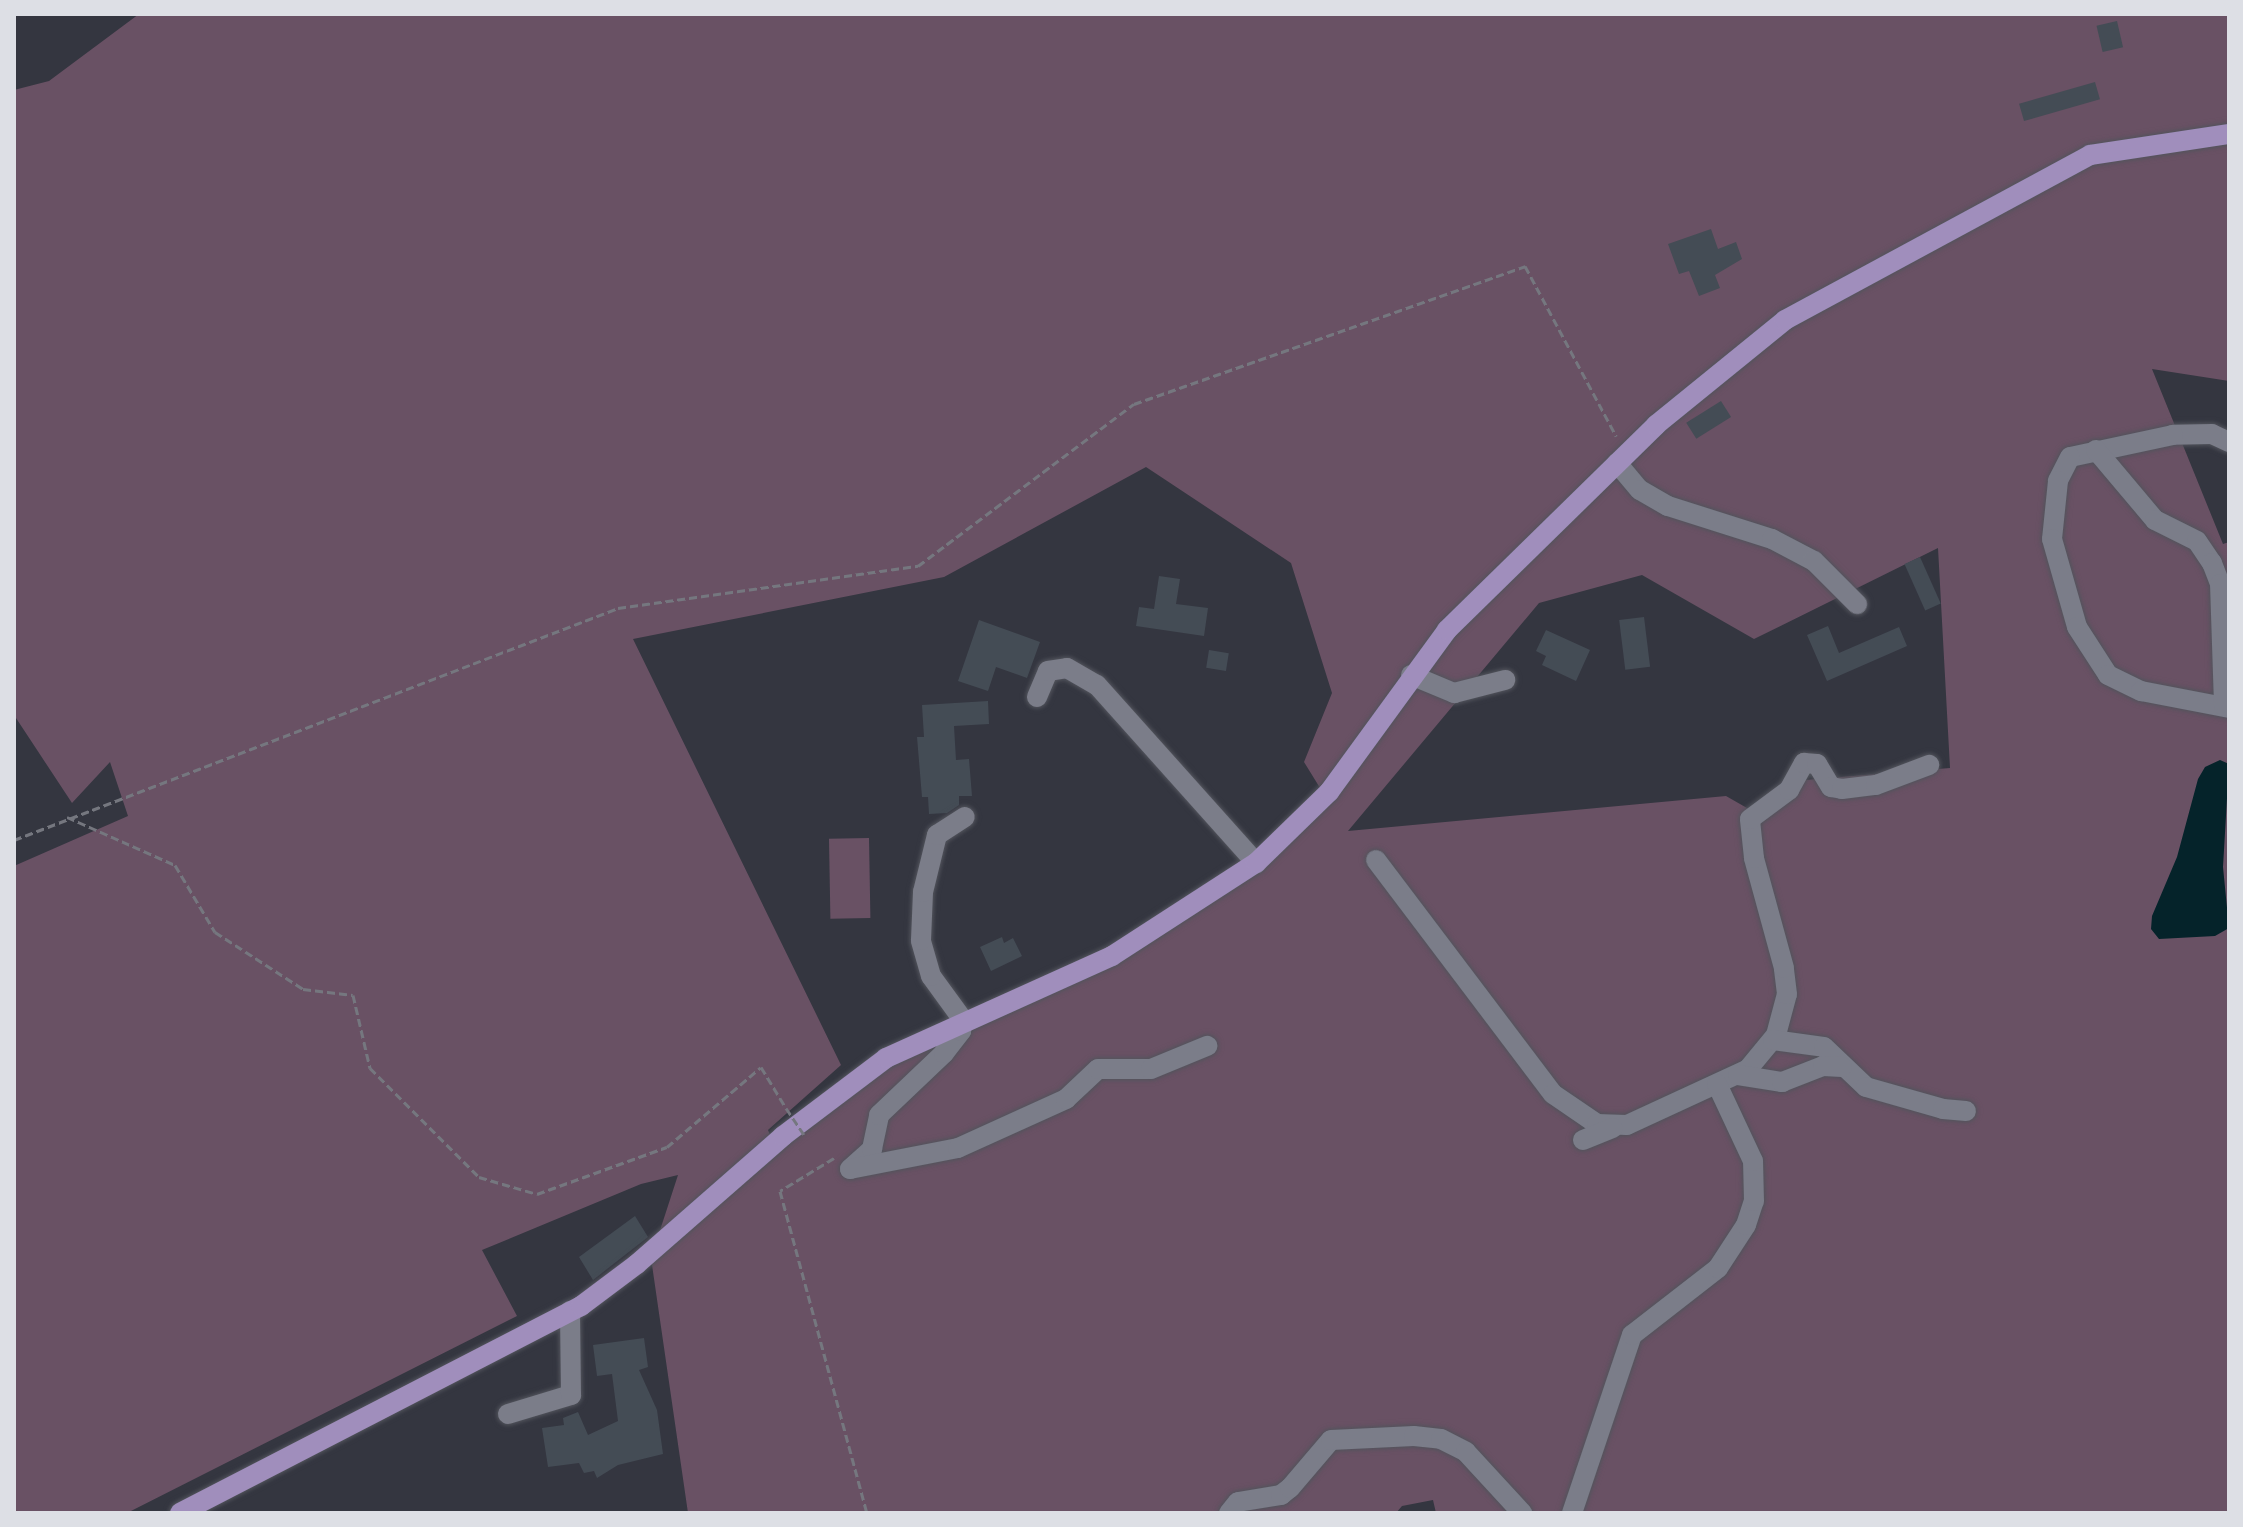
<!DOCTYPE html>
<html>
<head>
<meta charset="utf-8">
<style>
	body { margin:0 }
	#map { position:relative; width:2243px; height:1527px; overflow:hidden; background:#343640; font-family:Lato,sans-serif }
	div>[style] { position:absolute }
	.green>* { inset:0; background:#695164; transform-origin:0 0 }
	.water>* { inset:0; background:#05232a }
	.building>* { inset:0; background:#444c55; transform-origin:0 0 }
	.path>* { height:3px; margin-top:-1.5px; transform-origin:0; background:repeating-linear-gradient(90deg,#75777f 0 8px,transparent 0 12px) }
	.roads { filter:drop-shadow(0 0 2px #52545c) drop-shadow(0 0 2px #52545c) }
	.minor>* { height:20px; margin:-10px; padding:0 10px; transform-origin:10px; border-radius:10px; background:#7b7d89 }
	.major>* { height:20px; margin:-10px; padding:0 10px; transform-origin:10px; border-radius:10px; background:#a08ebc }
	.path-bridge>* { height:3px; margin-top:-1.5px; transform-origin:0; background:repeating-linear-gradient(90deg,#75777f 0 8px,transparent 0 12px) }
	span { translate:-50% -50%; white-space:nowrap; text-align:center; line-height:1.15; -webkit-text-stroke:6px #2a2c36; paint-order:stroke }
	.frame { position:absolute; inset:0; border:16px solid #dddfe5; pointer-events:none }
</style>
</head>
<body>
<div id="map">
	<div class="green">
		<div style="clip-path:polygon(evenodd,139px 14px,2229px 14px,2229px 381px,2152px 369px,2223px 544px,2229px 542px,2229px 1513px,1436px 1513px,1433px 1500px,1402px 1506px,1396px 1513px,688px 1513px,651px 1258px,678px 1175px,641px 1184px,482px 1250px,517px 1316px,127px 1513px,14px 1513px,14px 866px,128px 816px,110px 762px,72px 803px,14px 715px,14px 90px,49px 81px,139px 14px,1146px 467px,1291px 563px,1332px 693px,1304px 762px,1325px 796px,1134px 944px,853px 1081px,776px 1149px,768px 1130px,841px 1065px,633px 639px,944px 577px,1146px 467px,139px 14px,1938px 548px,1950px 768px,1793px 781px,1754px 812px,1726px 796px,1348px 831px,1539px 603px,1642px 575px,1754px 639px,1938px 548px)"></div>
		<div style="left:869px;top:838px;width:80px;height:40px;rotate:89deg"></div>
	</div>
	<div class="water">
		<div style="clip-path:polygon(2220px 760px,2229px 764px,2223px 867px,2229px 928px,2215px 936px,2159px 939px,2151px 929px,2152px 916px,2177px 857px,2198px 779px,2205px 767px)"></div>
	</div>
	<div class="building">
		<div style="left:2117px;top:21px;width:27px;height:21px;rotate:77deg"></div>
		<div style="left:2095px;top:82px;width:18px;height:79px;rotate:74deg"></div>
		<div style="clip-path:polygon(1711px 229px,1718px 249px,1736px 242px,1742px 259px,1715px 275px,1720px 288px,1699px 296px,1689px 271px,1679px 274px,1668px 244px)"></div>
		<div style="left:1721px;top:401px;width:19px;height:41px;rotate:58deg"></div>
		<div style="left:1920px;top:557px;width:51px;height:17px;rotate:66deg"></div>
		<div style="clip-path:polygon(1159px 576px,1180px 579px,1176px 604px,1208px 608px,1204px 636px,1136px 626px,1139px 607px,1154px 609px)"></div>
		<div style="left:1644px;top:617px;width:50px;height:25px;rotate:83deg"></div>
		<div style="clip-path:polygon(979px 620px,1040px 642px,1027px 678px,996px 667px,988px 691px,958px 681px)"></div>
		<div style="clip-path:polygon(1828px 626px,1839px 653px,1899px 627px,1907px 646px,1827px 681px,1807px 635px)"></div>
		<div style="clip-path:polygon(1546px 630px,1590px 650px,1576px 681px,1542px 665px,1546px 656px,1536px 651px)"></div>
		<div style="left:1209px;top:650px;width:20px;height:18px;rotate:9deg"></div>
		<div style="clip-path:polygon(988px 701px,989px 724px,954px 726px,956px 760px,969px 759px,972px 796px,959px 796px,959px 805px,947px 813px,929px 814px,928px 797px,922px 797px,917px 737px,924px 737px,922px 705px)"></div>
		<div style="clip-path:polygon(1002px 937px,1004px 943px,1013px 938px,1022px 956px,991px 971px,980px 947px)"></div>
		<div style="clip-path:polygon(635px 1216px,648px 1237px,593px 1280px,579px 1257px)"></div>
		<div style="clip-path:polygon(644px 1338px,648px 1367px,639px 1370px,657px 1410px,663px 1454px,618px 1465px,597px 1478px,594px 1471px,584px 1473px,579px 1463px,548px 1467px,542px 1428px,564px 1425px,563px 1418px,578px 1412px,588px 1435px,618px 1421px,612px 1374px,597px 1376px,593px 1345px)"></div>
	</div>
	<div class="path">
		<div style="left:67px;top:817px;width:118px;rotate:24deg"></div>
		<div style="left:175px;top:865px;width:78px;rotate:59.2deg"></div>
		<div style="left:215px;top:932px;width:105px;rotate:32.9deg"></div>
		<div style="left:303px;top:989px;width:50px;rotate:6.8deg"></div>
		<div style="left:353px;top:995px;width:75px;rotate:76.9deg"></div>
		<div style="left:370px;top:1068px;width:154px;rotate:45deg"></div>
		<div style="left:479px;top:1177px;width:60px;rotate:16.3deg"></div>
		<div style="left:537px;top:1194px;width:138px;rotate:-19.9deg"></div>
		<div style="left:667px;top:1147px;width:123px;rotate:-40.4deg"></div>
		<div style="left:761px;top:1067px;width:48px;rotate:58.6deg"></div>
		<div style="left:14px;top:840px;width:647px;rotate:-21.01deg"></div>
		<div style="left:618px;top:608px;width:303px;rotate:-8deg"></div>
		<div style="left:918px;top:566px;width:270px;rotate:-36.9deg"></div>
		<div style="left:1134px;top:404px;width:415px;rotate:-19.4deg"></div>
		<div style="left:1525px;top:266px;width:193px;rotate:61.8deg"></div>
		<div style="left:834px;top:1158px;width:63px;rotate:148.6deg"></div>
		<div style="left:780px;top:1191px;width:334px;rotate:74.9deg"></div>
	</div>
	<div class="roads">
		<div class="minor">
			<div style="left:2229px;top:442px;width:19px;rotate:-155deg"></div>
			<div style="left:2212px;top:434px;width:39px;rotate:179deg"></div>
			<div style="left:2173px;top:435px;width:105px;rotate:167.9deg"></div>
			<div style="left:2070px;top:457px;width:27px;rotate:117deg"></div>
			<div style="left:2058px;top:481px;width:58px;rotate:95.9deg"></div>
			<div style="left:2052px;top:539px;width:91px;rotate:74.1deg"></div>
			<div style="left:2077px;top:627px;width:57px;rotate:57.1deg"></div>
			<div style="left:2108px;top:675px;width:37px;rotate:26deg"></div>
			<div style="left:2141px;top:691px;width:90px;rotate:10.9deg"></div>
			<div style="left:2096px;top:450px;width:92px;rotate:49.9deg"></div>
			<div style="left:2155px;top:520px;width:47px;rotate:26.6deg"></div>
			<div style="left:2197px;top:541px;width:27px;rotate:56deg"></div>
			<div style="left:2212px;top:563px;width:22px;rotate:69deg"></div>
			<div style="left:2220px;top:584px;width:122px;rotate:88.1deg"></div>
			<div style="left:1617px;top:463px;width:35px;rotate:50deg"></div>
			<div style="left:1640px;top:490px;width:32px;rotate:30deg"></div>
			<div style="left:1668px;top:506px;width:109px;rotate:17.6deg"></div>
			<div style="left:1772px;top:539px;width:47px;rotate:27.6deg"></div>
			<div style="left:1814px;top:561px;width:61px;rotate:45deg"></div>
			<div style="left:1411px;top:675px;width:47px;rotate:22.7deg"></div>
			<div style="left:1454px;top:693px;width:53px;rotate:-14.3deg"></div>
			<div style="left:1037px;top:697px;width:28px;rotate:-67deg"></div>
			<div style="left:1048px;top:671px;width:19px;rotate:-9deg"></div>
			<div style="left:1067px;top:668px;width:34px;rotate:30deg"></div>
			<div style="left:1097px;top:685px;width:239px;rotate:48.2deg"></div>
			<div style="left:1376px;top:860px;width:293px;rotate:52.9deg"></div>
			<div style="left:1553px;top:1094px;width:53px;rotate:34.3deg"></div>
			<div style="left:1597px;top:1124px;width:30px;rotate:2deg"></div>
			<div style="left:1627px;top:1125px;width:133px;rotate:-24.8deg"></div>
			<div style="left:1748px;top:1069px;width:44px;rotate:-50.5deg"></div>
			<div style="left:1776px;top:1035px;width:42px;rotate:-75deg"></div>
			<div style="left:1787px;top:994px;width:26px;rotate:-97deg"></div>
			<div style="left:1784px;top:968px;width:114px;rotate:-105.3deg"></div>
			<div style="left:1754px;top:858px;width:39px;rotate:-96deg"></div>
			<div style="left:1750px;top:819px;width:49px;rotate:-36.6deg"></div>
			<div style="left:1789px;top:790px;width:31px;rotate:-61deg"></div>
			<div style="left:1804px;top:763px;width:13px;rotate:4deg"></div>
			<div style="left:1817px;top:764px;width:27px;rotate:59deg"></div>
			<div style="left:1831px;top:787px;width:11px;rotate:10deg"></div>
			<div style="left:1842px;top:789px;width:34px;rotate:-7deg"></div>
			<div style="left:1876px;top:785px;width:57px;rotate:-20.7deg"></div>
			<div style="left:1773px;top:1040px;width:51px;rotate:7.8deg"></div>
			<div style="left:1824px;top:1047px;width:58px;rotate:43.6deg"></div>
			<div style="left:1866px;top:1087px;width:80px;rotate:15.9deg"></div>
			<div style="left:1943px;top:1109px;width:23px;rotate:5deg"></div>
			<div style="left:1738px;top:1075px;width:45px;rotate:9deg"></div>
			<div style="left:1782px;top:1082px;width:44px;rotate:-21.3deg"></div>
			<div style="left:1823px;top:1066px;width:19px;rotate:3deg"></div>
			<div style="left:1583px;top:1140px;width:32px;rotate:-22deg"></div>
			<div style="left:850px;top:1169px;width:30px;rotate:-42deg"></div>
			<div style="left:872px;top:1149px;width:35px;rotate:-78deg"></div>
			<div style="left:879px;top:1115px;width:90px;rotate:-43.6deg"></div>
			<div style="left:944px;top:1053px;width:28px;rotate:-52deg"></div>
			<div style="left:961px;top:1031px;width:11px;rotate:-80deg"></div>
			<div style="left:963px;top:1020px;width:54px;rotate:-126deg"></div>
			<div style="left:931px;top:976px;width:37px;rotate:-106deg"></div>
			<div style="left:921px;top:940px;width:48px;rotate:-87.6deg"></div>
			<div style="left:923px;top:892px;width:59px;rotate:-76.2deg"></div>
			<div style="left:937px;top:835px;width:33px;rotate:-33deg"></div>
			<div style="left:850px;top:1169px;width:110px;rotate:-11deg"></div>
			<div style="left:958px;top:1148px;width:119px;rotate:-24.4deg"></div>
			<div style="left:1066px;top:1099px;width:44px;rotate:-43.2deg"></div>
			<div style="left:1098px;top:1069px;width:53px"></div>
			<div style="left:1151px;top:1069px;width:61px;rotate:-22.3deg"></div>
			<div style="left:508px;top:1414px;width:66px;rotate:-16.8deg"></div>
			<div style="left:571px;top:1395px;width:84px;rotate:-90.7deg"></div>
			<div style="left:1229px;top:1513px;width:14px;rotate:-51deg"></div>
			<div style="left:1238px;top:1502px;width:44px;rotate:-9.2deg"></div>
			<div style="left:1281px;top:1495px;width:11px;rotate:-38deg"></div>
			<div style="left:1290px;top:1488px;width:63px;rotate:-49.5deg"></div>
			<div style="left:1331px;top:1440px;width:83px;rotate:-2.8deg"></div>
			<div style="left:1414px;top:1436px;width:27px;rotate:6deg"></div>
			<div style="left:1441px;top:1439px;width:28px;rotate:27deg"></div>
			<div style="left:1466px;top:1452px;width:83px;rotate:47.4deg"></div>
			<div style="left:1572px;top:1513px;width:188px;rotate:-71.4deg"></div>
			<div style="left:1632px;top:1335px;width:109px;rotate:-37.9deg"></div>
			<div style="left:1718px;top:1268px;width:51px;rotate:-56.9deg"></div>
			<div style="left:1746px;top:1225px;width:25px;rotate:-72deg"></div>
			<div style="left:1754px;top:1201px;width:40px;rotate:-91.4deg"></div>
			<div style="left:1753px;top:1161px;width:85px;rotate:-115.1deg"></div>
		</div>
		<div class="major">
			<div style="left:180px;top:1513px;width:451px;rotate:-27.3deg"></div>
			<div style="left:581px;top:1306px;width:70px;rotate:-36.9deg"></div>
			<div style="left:637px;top:1264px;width:194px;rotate:-41.2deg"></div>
			<div style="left:783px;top:1136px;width:129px;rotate:-37.1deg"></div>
			<div style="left:886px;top:1058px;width:248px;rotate:-24.3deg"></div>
			<div style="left:1112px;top:956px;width:171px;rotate:-32.9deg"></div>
			<div style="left:1256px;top:863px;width:102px;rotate:-44.2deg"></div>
			<div style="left:1329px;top:792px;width:200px;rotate:-53.9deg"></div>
			<div style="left:1447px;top:630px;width:293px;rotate:-44.4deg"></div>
			<div style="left:1656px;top:425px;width:166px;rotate:-39.1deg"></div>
			<div style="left:1785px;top:320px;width:347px;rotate:-28.4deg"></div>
			<div style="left:2090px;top:155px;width:141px;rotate:-8.6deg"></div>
		</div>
	</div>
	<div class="path-bridge">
		<div style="left:786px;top:1108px;width:32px;rotate:56deg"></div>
	</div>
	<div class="frame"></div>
</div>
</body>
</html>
